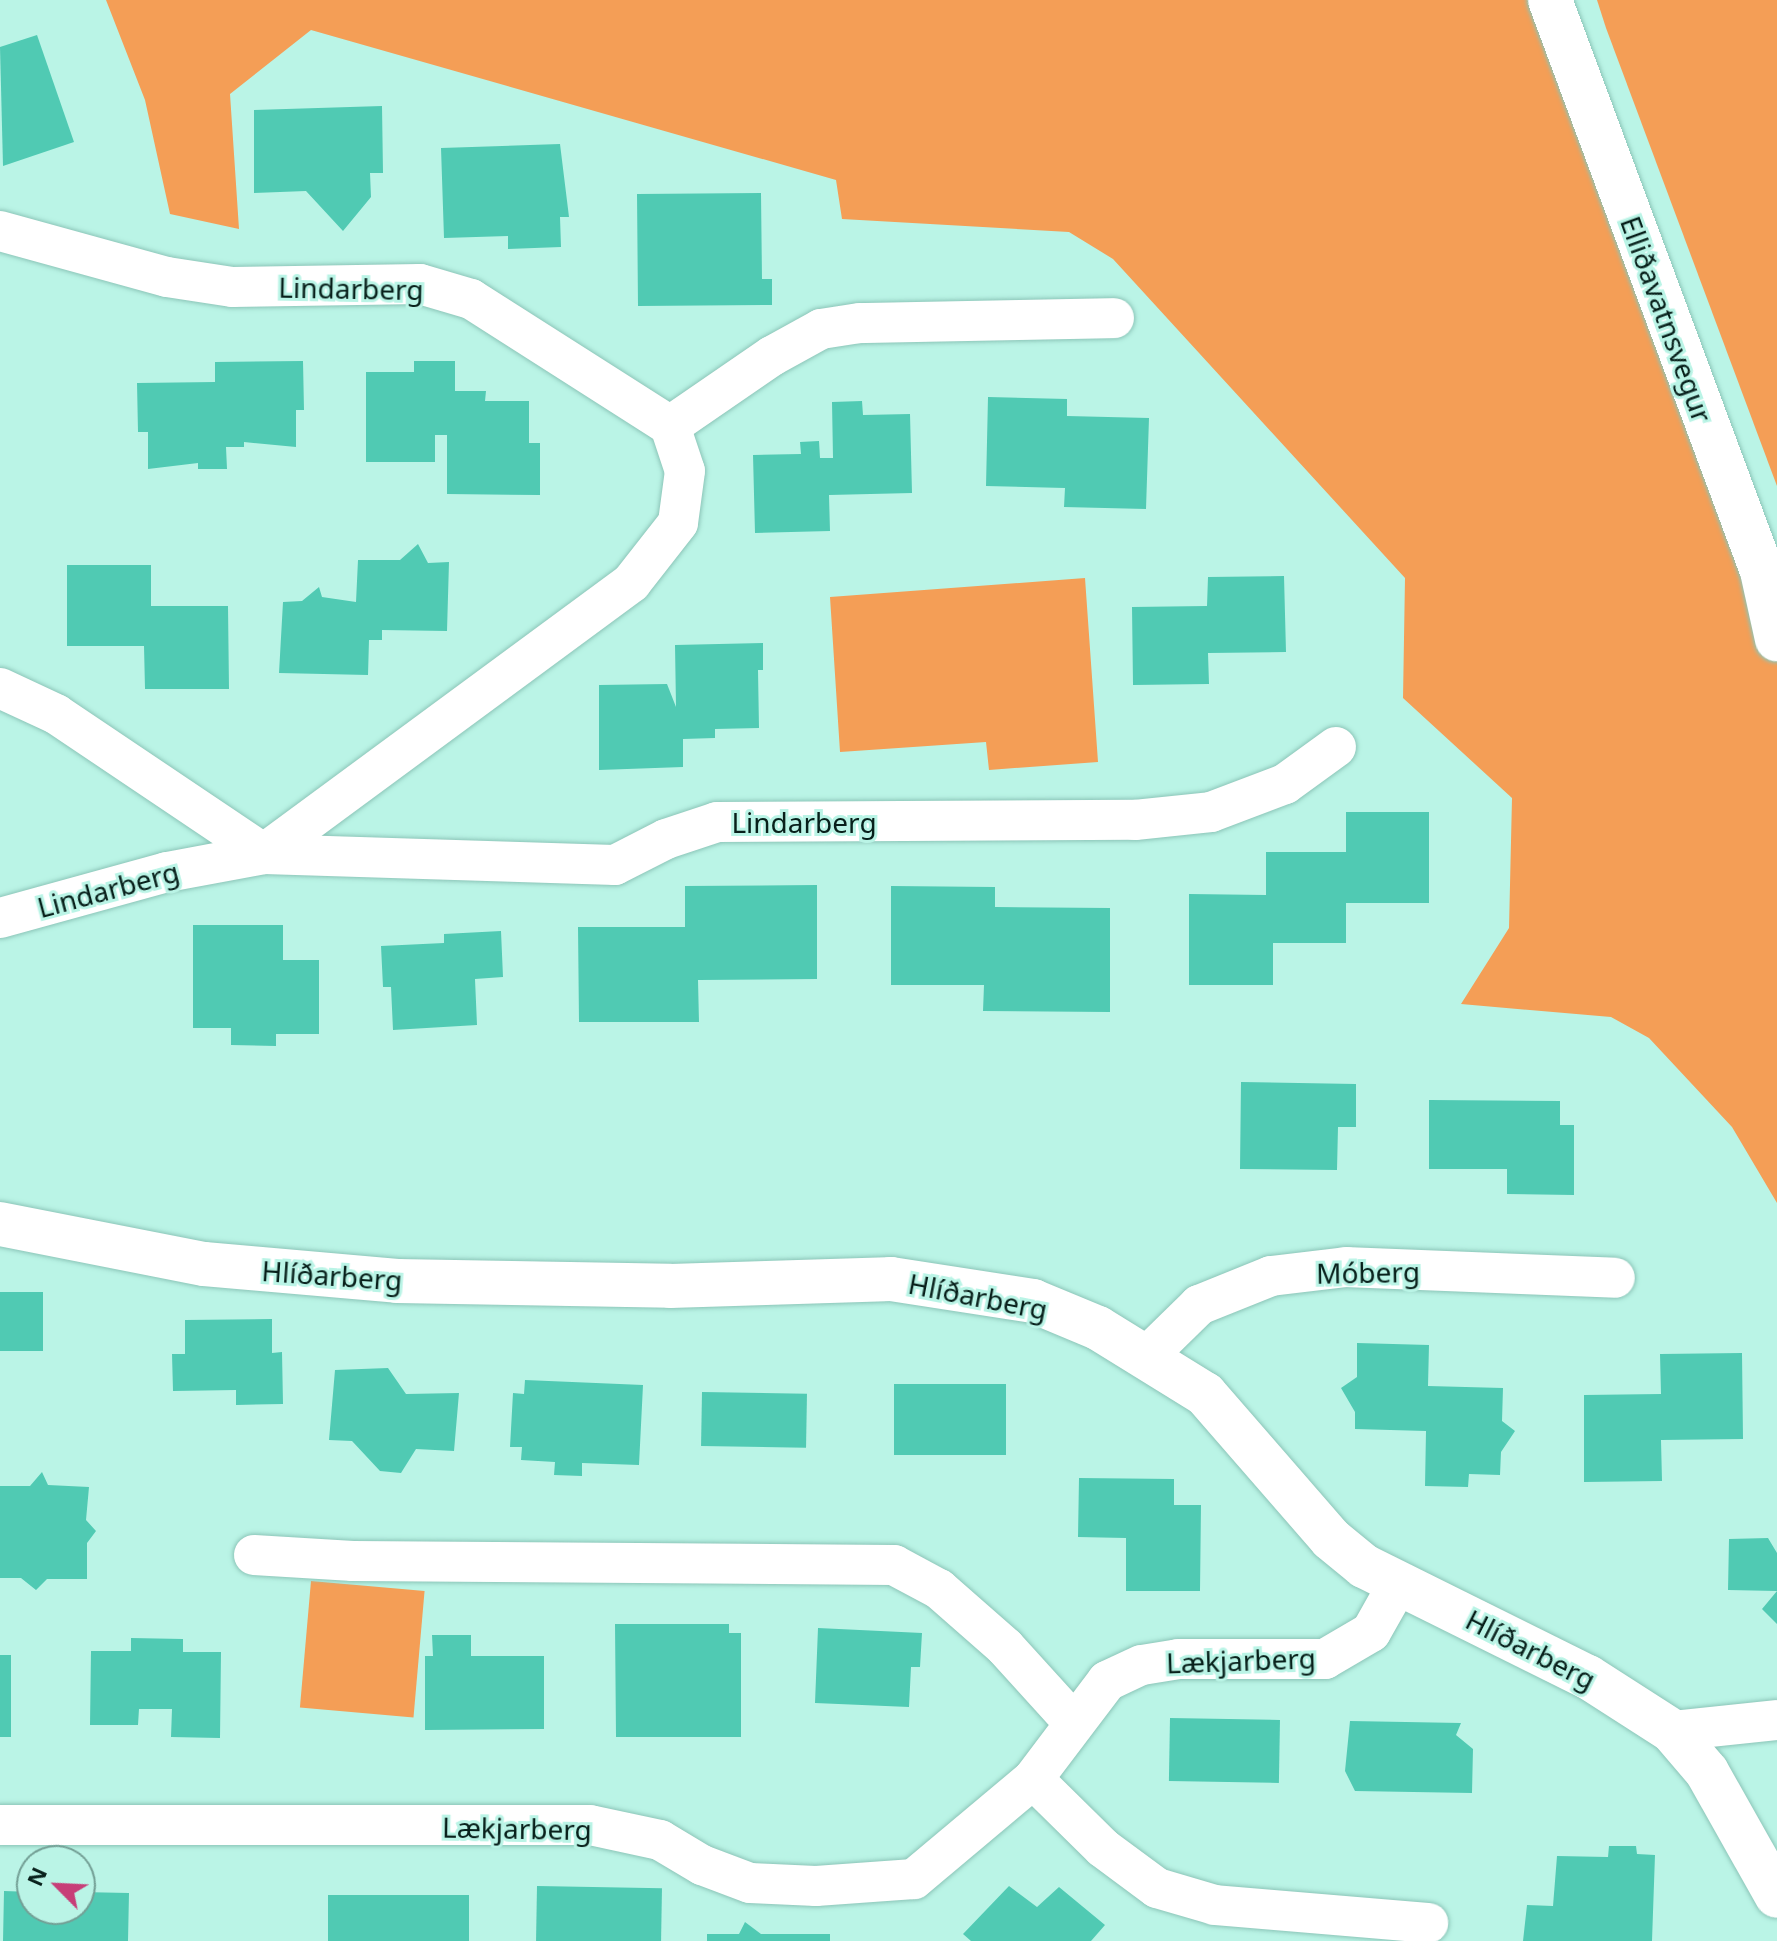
<!DOCTYPE html>
<html>
<head>
<meta charset="utf-8">
<style>
	body { margin:0 }
	#map { position:relative; width:1777px; height:1941px; overflow:hidden; background:#baf4e6; font-family:"Noto Sans",sans-serif }
	div>[style] { position:absolute }
	.green>* { inset:0; background:#f49e56; transform-origin:0 0 }
	.building>* { inset:0; background:#50cab3; transform-origin:0 0 }
	.roads { filter:drop-shadow(0 0 2px #8cc5b8) drop-shadow(0 0 2px #8cc5b8) }
	.minor>* { height:40px; margin:-20px; padding:0 20px; transform-origin:20px; border-radius:20px; background:#fff }
	.tertiary>* { height:44px; margin:-22px; padding:0 22px; transform-origin:22px; border-radius:22px; background:#fff }
	.secondary>* { height:44px; margin:-22px; padding:0 22px; transform-origin:22px; border-radius:22px; background:#fff }
	span { translate:-50% -50%; white-space:nowrap; text-align:center; line-height:1.15; -webkit-text-stroke:6px #baf4e6; paint-order:stroke }
	.street-label { font-size:28px; color:#08201b }
	.north { position:absolute; left:16px; top:1845px; width:80px; height:80px; box-sizing:border-box; background:#baf4e6; border:2px solid #739f95; border-radius:50%; rotate:294deg; font-size:22px; font-weight:700; line-height:32px; text-align:center; color:#08201b }
	.north::after { content:''; display:block; margin:auto; width:28px; height:36px; background:#c73e78; clip-path:polygon(50% 0,100% 100%,50% 72%,0 100%) }
</style>
</head>
<body>
<div id="map">
	<div class="green">
		<div style="clip-path:polygon(106px 0,1552px 0,1777px 637px,1777px 1203px,1732px 1127px,1649px 1038px,1611px 1017px,1461px 1004px,1509px 928px,1512px 798px,1403px 698px,1405px 578px,1113px 259px,1069px 232px,842px 219px,836px 180px,311px 30px,230px 94px,239px 229px,170px 214px,145px 100px)"></div>
		<div style="clip-path:polygon(1597px 0,1777px 0,1777px 486px,1606px 28px)"></div>
		<div style="clip-path:polygon(1085px 578px,1098px 762px,989px 770px,986px 742px,840px 752px,830px 597px)"></div>
		<div style="left:311px;top:1581px;width:114px;height:127px;rotate:5deg"></div>
	</div>
	<div class="building">
		<div style="clip-path:polygon(37px 35px,74px 142px,3px 166px,0 47px)"></div>
		<div style="clip-path:polygon(382px 106px,383px 173px,370px 173px,371px 197px,343px 231px,306px 191px,254px 193px,254px 110px)"></div>
		<div style="clip-path:polygon(560px 144px,569px 217px,560px 217px,561px 247px,508px 249px,508px 236px,444px 238px,441px 148px)"></div>
		<div style="clip-path:polygon(761px 193px,762px 279px,772px 279px,772px 305px,638px 306px,637px 194px)"></div>
		<div style="clip-path:polygon(303px 361px,304px 410px,296px 410px,296px 447px,244px 442px,244px 447px,226px 447px,227px 469px,198px 469px,198px 463px,148px 469px,148px 432px,138px 432px,137px 383px,215px 382px,215px 362px)"></div>
		<div style="clip-path:polygon(414px 361px,455px 361px,455px 391px,486px 391px,485px 401px,529px 401px,529px 443px,540px 443px,540px 495px,447px 494px,447px 435px,435px 435px,435px 462px,366px 462px,366px 372px,414px 372px)"></div>
		<div style="clip-path:polygon(988px 397px,1067px 399px,1067px 416px,1149px 418px,1146px 509px,1064px 507px,1065px 488px,986px 486px)"></div>
		<div style="clip-path:polygon(862px 401px,863px 415px,910px 414px,912px 493px,829px 495px,830px 531px,755px 533px,753px 455px,801px 454px,800px 442px,819px 441px,820px 458px,833px 458px,832px 402px)"></div>
		<div style="clip-path:polygon(418px 544px,428px 563px,449px 562px,447px 631px,382px 630px,382px 640px,369px 640px,368px 675px,279px 673px,283px 602px,302px 601px,319px 587px,322px 597px,356px 602px,358px 560px,400px 560px)"></div>
		<div style="clip-path:polygon(67px 565px,151px 565px,151px 606px,228px 606px,229px 689px,145px 689px,144px 646px,67px 646px)"></div>
		<div style="clip-path:polygon(1284px 576px,1286px 652px,1208px 653px,1209px 684px,1133px 685px,1132px 607px,1207px 606px,1208px 577px)"></div>
		<div style="clip-path:polygon(763px 643px,763px 670px,758px 670px,759px 728px,715px 729px,715px 738px,683px 739px,683px 767px,599px 770px,599px 685px,667px 684px,676px 707px,675px 645px)"></div>
		<div style="clip-path:polygon(1346px 812px,1429px 812px,1429px 903px,1346px 903px,1346px 943px,1273px 943px,1273px 985px,1189px 985px,1189px 894px,1266px 895px,1266px 852px,1346px 852px)"></div>
		<div style="clip-path:polygon(817px 885px,817px 979px,698px 980px,699px 1022px,579px 1022px,578px 927px,685px 927px,685px 886px)"></div>
		<div style="clip-path:polygon(891px 886px,995px 887px,995px 907px,1110px 908px,1110px 1012px,983px 1011px,984px 985px,891px 985px)"></div>
		<div style="clip-path:polygon(193px 925px,283px 925px,283px 960px,319px 960px,319px 1034px,276px 1034px,276px 1046px,231px 1045px,231px 1028px,193px 1028px)"></div>
		<div style="clip-path:polygon(501px 931px,503px 977px,475px 979px,477px 1025px,393px 1030px,391px 987px,383px 987px,381px 946px,444px 943px,444px 934px)"></div>
		<div style="clip-path:polygon(1241px 1082px,1356px 1084px,1356px 1127px,1338px 1127px,1337px 1170px,1240px 1169px)"></div>
		<div style="clip-path:polygon(1429px 1100px,1560px 1101px,1560px 1125px,1574px 1125px,1574px 1195px,1507px 1194px,1507px 1169px,1429px 1169px)"></div>
		<div style="left:0;top:1292px;width:43px;height:59px"></div>
		<div style="clip-path:polygon(272px 1319px,272px 1353px,282px 1352px,283px 1404px,236px 1405px,236px 1390px,173px 1391px,172px 1354px,185px 1354px,185px 1320px)"></div>
		<div style="clip-path:polygon(1357px 1343px,1429px 1345px,1428px 1386px,1503px 1388px,1502px 1421px,1515px 1431px,1501px 1452px,1500px 1475px,1469px 1474px,1468px 1487px,1425px 1486px,1426px 1431px,1355px 1429px,1355px 1412px,1341px 1388px,1357px 1377px)"></div>
		<div style="clip-path:polygon(1742px 1353px,1743px 1439px,1661px 1440px,1662px 1481px,1584px 1482px,1584px 1395px,1661px 1394px,1660px 1354px)"></div>
		<div style="clip-path:polygon(388px 1368px,406px 1394px,459px 1393px,454px 1451px,416px 1449px,401px 1473px,380px 1471px,352px 1441px,329px 1440px,335px 1370px)"></div>
		<div style="clip-path:polygon(525px 1380px,643px 1385px,639px 1465px,582px 1463px,582px 1476px,554px 1475px,555px 1462px,521px 1460px,522px 1447px,510px 1447px,513px 1393px,524px 1394px)"></div>
		<div style="left:894px;top:1384px;width:112px;height:71px"></div>
		<div style="left:702px;top:1392px;width:105px;height:54px;rotate:1deg"></div>
		<div style="clip-path:polygon(42px 1472px,48px 1485px,89px 1487px,86px 1520px,96px 1531px,87px 1543px,87px 1579px,47px 1579px,36px 1590px,21px 1578px,0 1578px,0 1486px,30px 1486px)"></div>
		<div style="clip-path:polygon(1079px 1478px,1174px 1479px,1174px 1505px,1201px 1505px,1200px 1591px,1126px 1591px,1126px 1538px,1078px 1537px)"></div>
		<div style="clip-path:polygon(1768px 1538px,1777px 1553px,1777px 1624px,1762px 1609px,1777px 1591px,1728px 1590px,1729px 1539px)"></div>
		<div style="clip-path:polygon(615px 1624px,729px 1624px,729px 1633px,741px 1633px,741px 1737px,616px 1737px)"></div>
		<div style="clip-path:polygon(818px 1628px,922px 1633px,920px 1667px,911px 1667px,909px 1707px,815px 1703px)"></div>
		<div style="clip-path:polygon(432px 1635px,471px 1635px,471px 1656px,544px 1656px,544px 1729px,425px 1730px,425px 1656px,433px 1656px)"></div>
		<div style="clip-path:polygon(131px 1638px,183px 1639px,183px 1652px,221px 1652px,220px 1738px,171px 1737px,172px 1709px,139px 1709px,138px 1725px,90px 1725px,91px 1651px,131px 1651px)"></div>
		<div style="left:0;top:1655px;width:11px;height:82px"></div>
		<div style="left:1170px;top:1718px;width:110px;height:63px;rotate:1deg"></div>
		<div style="clip-path:polygon(1350px 1721px,1461px 1723px,1456px 1735px,1473px 1749px,1472px 1793px,1355px 1791px,1345px 1771px)"></div>
		<div style="clip-path:polygon(1609px 1846px,1636px 1846px,1637px 1854px,1655px 1855px,1652px 1941px,1523px 1941px,1527px 1905px,1553px 1906px,1557px 1856px,1608px 1857px)"></div>
		<div style="left:537px;top:1886px;width:125px;height:55px;rotate:1deg"></div>
		<div style="clip-path:polygon(1009px 1886px,1037px 1907px,1059px 1887px,1105px 1925px,1091px 1941px,971px 1941px,963px 1934px)"></div>
		<div style="clip-path:polygon(4px 1891px,32px 1892px,32px 1909px,80px 1909px,80px 1892px,129px 1893px,128px 1941px,3px 1941px)"></div>
		<div style="left:469px;top:1895px;width:46px;height:141px;rotate:90deg"></div>
		<div style="clip-path:polygon(745px 1922px,761px 1934px,830px 1934px,830px 1941px,707px 1941px,707px 1934px,739px 1934px)"></div>
	</div>
	<div class="roads">
		<div class="minor">
			<div style="left:0;top:231px;width:173px;rotate:15.4deg"></div>
			<div style="left:167px;top:277px;width:66px;rotate:8.7deg"></div>
			<div style="left:232px;top:287px;width:188px;rotate:-0.9deg"></div>
			<div style="left:420px;top:284px;width:53px;rotate:16.4deg"></div>
			<div style="left:471px;top:299px;width:236px;rotate:32.5deg"></div>
			<div style="left:670px;top:426px;width:47px;rotate:71.6deg"></div>
			<div style="left:685px;top:471px;width:52px;rotate:97.7deg"></div>
			<div style="left:678px;top:523px;width:76px;rotate:128.1deg"></div>
			<div style="left:631px;top:583px;width:456px;rotate:143.6deg"></div>
			<div style="left:264px;top:854px;width:99px;rotate:169.5deg"></div>
			<div style="left:167px;top:872px;width:173px;rotate:164.6deg"></div>
			<div style="left:670px;top:426px;width:124px;rotate:-34.5deg"></div>
			<div style="left:772px;top:356px;width:56px;rotate:-28.9deg"></div>
			<div style="left:821px;top:329px;width:39px;rotate:-9deg"></div>
			<div style="left:860px;top:323px;width:254px;rotate:-1.1deg"></div>
			<div style="left:0;top:688px;width:62px;rotate:24.9deg"></div>
			<div style="left:56px;top:714px;width:251px;rotate:33.9deg"></div>
			<div style="left:264px;top:854px;width:351px;rotate:1.8deg"></div>
			<div style="left:615px;top:865px;width:57px;rotate:-27deg"></div>
			<div style="left:666px;top:839px;width:54px;rotate:-18.4deg"></div>
			<div style="left:717px;top:822px;width:418px;rotate:-0.3deg"></div>
			<div style="left:1135px;top:820px;width:76px;rotate:-6deg"></div>
			<div style="left:1211px;top:812px;width:79px;rotate:-20.7deg"></div>
			<div style="left:1285px;top:784px;width:63px;rotate:-36deg"></div>
			<div style="left:1147px;top:1356px;width:73px;rotate:-44.4deg"></div>
			<div style="left:1199px;top:1305px;width:78px;rotate:-21.9deg"></div>
			<div style="left:1271px;top:1276px;width:76px;rotate:-6.8deg"></div>
			<div style="left:1346px;top:1267px;width:269px;rotate:2.3deg"></div>
			<div style="left:254px;top:1555px;width:99px;rotate:3.5deg"></div>
			<div style="left:353px;top:1561px;width:541px;rotate:0.42deg"></div>
			<div style="left:894px;top:1565px;width:51px;rotate:28.1deg"></div>
			<div style="left:939px;top:1589px;width:88px;rotate:41.3deg"></div>
			<div style="left:1005px;top:1647px;width:103px;rotate:47.8deg"></div>
			<div style="left:1672px;top:1731px;width:106px;rotate:-6deg"></div>
			<div style="left:1033px;top:1779px;width:98px;rotate:44.6deg"></div>
			<div style="left:1103px;top:1848px;width:67px;rotate:36.5deg"></div>
			<div style="left:1157px;top:1888px;width:60px;rotate:16.3deg"></div>
			<div style="left:1215px;top:1905px;width:214px;rotate:4.8deg"></div>
			<div style="left:0;top:1825px;width:590px"></div>
			<div style="left:590px;top:1825px;width:72px;rotate:12.1deg"></div>
			<div style="left:660px;top:1840px;width:49px;rotate:30.8deg"></div>
			<div style="left:702px;top:1865px;width:51px;rotate:20.6deg"></div>
			<div style="left:750px;top:1883px;width:66px;rotate:2.6deg"></div>
			<div style="left:816px;top:1886px;width:98px;rotate:-4.1deg"></div>
			<div style="left:914px;top:1879px;width:155px;rotate:-40deg"></div>
			<div style="left:1033px;top:1779px;width:123px;rotate:-52.9deg"></div>
			<div style="left:1107px;top:1681px;width:38px;rotate:-25deg"></div>
			<div style="left:1142px;top:1665px;width:36px;rotate:-9deg"></div>
			<div style="left:1178px;top:1659px;width:147px"></div>
			<div style="left:1325px;top:1659px;width:53px;rotate:-30.4deg"></div>
			<div style="left:1371px;top:1632px;width:55px;rotate:-60.6deg"></div>
		</div>
		<div class="tertiary">
			<div style="left:0;top:1224px;width:208px;rotate:11.1deg"></div>
			<div style="left:204px;top:1264px;width:194px;rotate:5deg"></div>
			<div style="left:397px;top:1281px;width:273px;rotate:1deg"></div>
			<div style="left:670px;top:1286px;width:221px;rotate:-1.8deg"></div>
			<div style="left:891px;top:1279px;width:144px;rotate:8.8deg"></div>
			<div style="left:1033px;top:1301px;width:70px;rotate:22.6deg"></div>
			<div style="left:1098px;top:1328px;width:126px;rotate:31.7deg"></div>
			<div style="left:1205px;top:1394px;width:192px;rotate:49deg"></div>
			<div style="left:1331px;top:1539px;width:43px;rotate:39.3deg"></div>
			<div style="left:1364px;top:1566px;width:250px;rotate:26.4deg"></div>
			<div style="left:1588px;top:1677px;width:100px;rotate:32.7deg"></div>
			<div style="left:1672px;top:1731px;width:54px;rotate:49.5deg"></div>
			<div style="left:1707px;top:1772px;width:142px;rotate:60.6deg"></div>
		</div>
		<div class="secondary">
			<div style="left:1550px;top:0;width:609px;rotate:69.63deg"></div>
			<div style="left:1762px;top:571px;width:70px;rotate:77.6deg"></div>
		</div>
	</div>
	<div class="street-label">
		<span style="left:351px;top:288px;rotate:1deg">Lindarberg</span>
		<span style="left:1667px;top:319px;rotate:70deg">Elliðavatnsvegur</span>
		<span style="left:804px;top:822px">Lindarberg</span>
		<span style="left:108px;top:889px;rotate:-15deg">Lindarberg</span>
		<span style="left:1368px;top:1272px;rotate:-1deg">Móberg</span>
		<span style="left:332px;top:1275px;rotate:4deg">Hlíðarberg</span>
		<span style="left:978px;top:1296px;rotate:11deg">Hlíðarberg</span>
		<span style="left:1531px;top:1649px;rotate:27deg">Hlíðarberg</span>
		<span style="left:1241px;top:1660px;rotate:-2deg">Lækjarberg</span>
		<span style="left:517px;top:1828px;rotate:1deg">Lækjarberg</span>
	</div>
	<div class="north">N</div>
</div>
</body>
</html>
